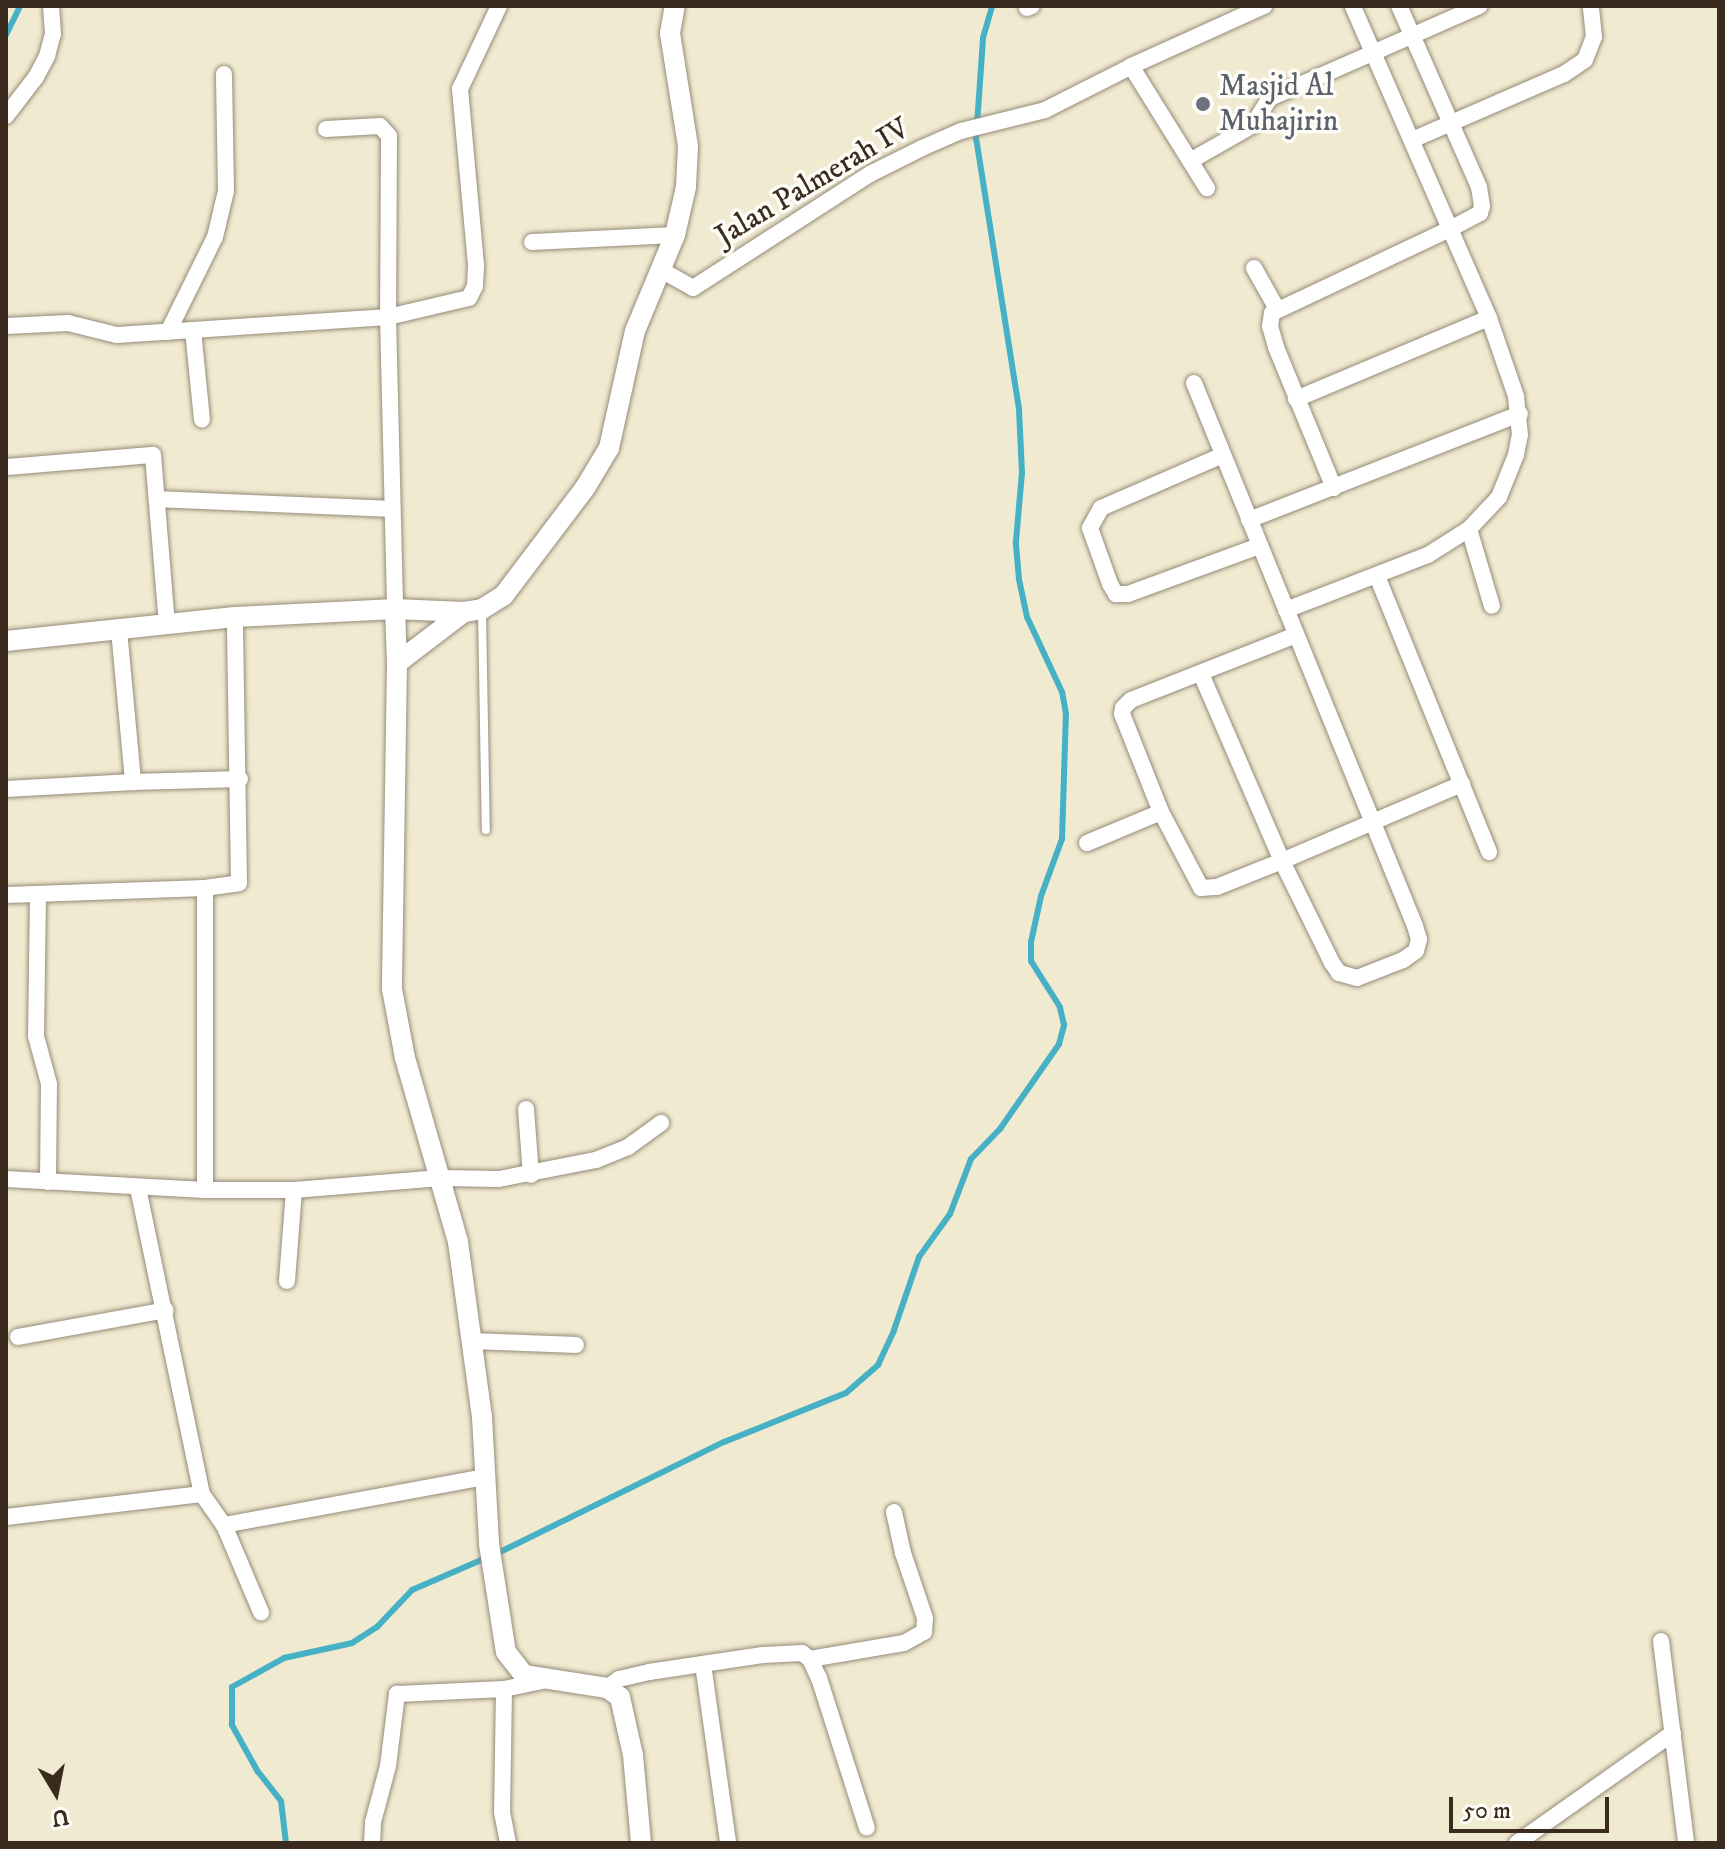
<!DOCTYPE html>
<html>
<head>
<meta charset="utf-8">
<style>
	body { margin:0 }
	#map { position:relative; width:1725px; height:1849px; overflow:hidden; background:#f0ead1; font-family:"IM FELL DW Pica",serif }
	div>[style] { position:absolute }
	.stream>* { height:6px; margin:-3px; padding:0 3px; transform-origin:3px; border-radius:3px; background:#46b0c5 }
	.roads { filter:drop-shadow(0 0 2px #968a78) drop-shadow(0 0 2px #968a78) }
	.service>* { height:8px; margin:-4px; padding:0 4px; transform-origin:4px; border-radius:4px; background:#fff }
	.minor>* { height:16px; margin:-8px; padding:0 8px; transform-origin:8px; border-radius:8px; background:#fff }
	.tertiary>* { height:20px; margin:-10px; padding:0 10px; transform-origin:10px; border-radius:10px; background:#fff }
	.dots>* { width:22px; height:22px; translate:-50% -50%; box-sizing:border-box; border:4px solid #fdfcf7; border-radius:50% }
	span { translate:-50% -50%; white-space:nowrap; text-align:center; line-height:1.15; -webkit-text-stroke:7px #fdfcf7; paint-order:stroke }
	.worship-label { font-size:30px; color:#5b616d }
	.left { translate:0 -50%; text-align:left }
	.street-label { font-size:30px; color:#3b2a1e }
	.frame { position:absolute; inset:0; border:8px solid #3b2a1e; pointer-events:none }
	.north { position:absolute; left:16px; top:1753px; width:80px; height:80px; -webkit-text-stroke:6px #fdfcf7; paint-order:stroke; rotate:170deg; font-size:22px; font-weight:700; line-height:32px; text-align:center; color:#3b2a1e }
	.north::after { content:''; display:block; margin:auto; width:28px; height:36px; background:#3b2a1e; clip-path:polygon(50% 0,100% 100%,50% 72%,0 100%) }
	.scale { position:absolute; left:1449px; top:1797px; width:160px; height:36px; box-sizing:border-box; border:4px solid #3b2a1e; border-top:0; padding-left:10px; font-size:24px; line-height:28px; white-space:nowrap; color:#3b2a1e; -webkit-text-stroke:6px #fdfcf7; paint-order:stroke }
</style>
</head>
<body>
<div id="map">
	<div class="stream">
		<div style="left:6px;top:35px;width:32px;rotate:-64deg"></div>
		<div style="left:496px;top:1554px;width:254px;rotate:-26.2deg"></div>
		<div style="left:724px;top:1442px;width:131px;rotate:-21.9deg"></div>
		<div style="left:846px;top:1393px;width:43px;rotate:-41.2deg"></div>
		<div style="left:878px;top:1365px;width:38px;rotate:-65deg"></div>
		<div style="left:894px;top:1330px;width:77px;rotate:-71.1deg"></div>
		<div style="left:919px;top:1257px;width:53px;rotate:-54.2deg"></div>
		<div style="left:950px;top:1214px;width:59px;rotate:-69.1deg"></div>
		<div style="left:971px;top:1159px;width:42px;rotate:-46deg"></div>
		<div style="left:1000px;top:1129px;width:103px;rotate:-55.2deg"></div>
		<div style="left:1059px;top:1044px;width:20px;rotate:-75deg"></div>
		<div style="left:1064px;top:1025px;width:18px;rotate:-103deg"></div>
		<div style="left:1060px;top:1007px;width:54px;rotate:-122.2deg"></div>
		<div style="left:1031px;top:961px;width:19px;rotate:-90deg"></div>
		<div style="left:1031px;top:942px;width:47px;rotate:-77.7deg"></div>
		<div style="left:1041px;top:896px;width:61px;rotate:-69.8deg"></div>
		<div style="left:1062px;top:839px;width:125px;rotate:-88.2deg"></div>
		<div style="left:1066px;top:714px;width:22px;rotate:-100deg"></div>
		<div style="left:1062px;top:692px;width:83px;rotate:-115deg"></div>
		<div style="left:1027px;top:617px;width:39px;rotate:-102deg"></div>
		<div style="left:1019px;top:579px;width:38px;rotate:-95deg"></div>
		<div style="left:1016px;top:541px;width:68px;rotate:-85deg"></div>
		<div style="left:1022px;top:473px;width:64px;rotate:-92.7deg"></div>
		<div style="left:1019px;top:409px;width:273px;rotate:-99deg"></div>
		<div style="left:976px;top:139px;width:101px;rotate:-86deg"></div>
		<div style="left:983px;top:38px;width:33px;rotate:-74deg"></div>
		<div style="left:286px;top:1843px;width:42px;rotate:-96.8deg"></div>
		<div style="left:281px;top:1801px;width:37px;rotate:-128deg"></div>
		<div style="left:258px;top:1772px;width:54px;rotate:-119deg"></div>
		<div style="left:232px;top:1725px;width:38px;rotate:-90deg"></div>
		<div style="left:232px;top:1687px;width:60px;rotate:-29.1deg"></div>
		<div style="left:284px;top:1658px;width:70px;rotate:-12.4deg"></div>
		<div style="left:352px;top:1643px;width:30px;rotate:-33deg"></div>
		<div style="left:377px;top:1627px;width:51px;rotate:-46.6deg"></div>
		<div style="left:412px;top:1590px;width:81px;rotate:-23.4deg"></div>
	</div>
	<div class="roads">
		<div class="service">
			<div style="left:482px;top:611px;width:219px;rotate:89deg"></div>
		</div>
		<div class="minor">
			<div style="left:1027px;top:8px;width:5px;rotate:-22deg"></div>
			<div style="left:1131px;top:66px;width:144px;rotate:58.1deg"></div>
			<div style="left:6px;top:116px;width:49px;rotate:-52.4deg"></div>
			<div style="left:36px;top:77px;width:24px;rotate:-62deg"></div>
			<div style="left:47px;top:56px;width:23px;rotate:-75deg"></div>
			<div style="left:53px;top:34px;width:28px;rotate:-94deg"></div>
			<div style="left:326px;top:129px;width:54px;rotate:-3.2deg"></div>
			<div style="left:380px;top:126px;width:13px;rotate:48deg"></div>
			<div style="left:389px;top:136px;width:181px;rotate:90.3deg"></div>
			<div style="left:388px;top:317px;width:292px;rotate:88.6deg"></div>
			<div style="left:1412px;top:140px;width:166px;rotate:-23.5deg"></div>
			<div style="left:1564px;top:74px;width:25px;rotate:-34deg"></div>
			<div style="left:1585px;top:60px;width:25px;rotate:-69deg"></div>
			<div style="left:1594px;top:37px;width:31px;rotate:-96deg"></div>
			<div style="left:1190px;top:161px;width:73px;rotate:-29.7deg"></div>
			<div style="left:1253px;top:125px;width:32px;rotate:-58deg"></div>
			<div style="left:1270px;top:98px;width:229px;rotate:-23.7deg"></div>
			<div style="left:532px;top:242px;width:143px;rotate:-2.8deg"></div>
			<div style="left:1254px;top:268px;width:47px;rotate:60.7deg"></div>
			<div style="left:661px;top:270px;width:37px;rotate:29deg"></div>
			<div style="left:693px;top:288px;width:211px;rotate:-32.8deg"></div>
			<div style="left:870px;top:174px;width:58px;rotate:-26.6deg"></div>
			<div style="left:922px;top:148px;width:43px;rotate:-23.6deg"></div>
			<div style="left:961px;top:131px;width:87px;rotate:-14deg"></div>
			<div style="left:1045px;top:110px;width:102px;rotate:-26.8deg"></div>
			<div style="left:1136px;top:64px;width:141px;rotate:-24.4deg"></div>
			<div style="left:6px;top:326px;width:62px;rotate:-2.8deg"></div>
			<div style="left:68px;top:323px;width:50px;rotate:13.8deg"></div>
			<div style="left:117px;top:335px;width:272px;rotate:-3.8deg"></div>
			<div style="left:388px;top:317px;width:83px;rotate:-13.2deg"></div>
			<div style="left:469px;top:298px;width:13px;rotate:-63deg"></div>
			<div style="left:475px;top:286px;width:21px;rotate:-87deg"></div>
			<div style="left:476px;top:265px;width:177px;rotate:-95.2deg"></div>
			<div style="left:460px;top:89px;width:92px;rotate:-64.8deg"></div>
			<div style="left:193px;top:330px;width:90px;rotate:84.3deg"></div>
			<div style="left:168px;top:332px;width:106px;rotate:-63.7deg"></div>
			<div style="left:215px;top:237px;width:47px;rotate:-76.6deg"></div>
			<div style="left:226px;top:191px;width:117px;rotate:-91deg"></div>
			<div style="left:1194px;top:383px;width:586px;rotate:67.85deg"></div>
			<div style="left:1415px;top:926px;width:14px;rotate:73deg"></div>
			<div style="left:1419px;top:939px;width:12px;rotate:104deg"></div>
			<div style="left:1416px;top:951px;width:16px;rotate:145deg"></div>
			<div style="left:1403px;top:960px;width:49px;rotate:158.6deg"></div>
			<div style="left:1357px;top:978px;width:19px;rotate:-164deg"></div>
			<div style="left:1339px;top:973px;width:12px;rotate:-125deg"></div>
			<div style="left:1332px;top:963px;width:114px;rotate:-116.1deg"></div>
			<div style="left:1282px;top:861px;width:204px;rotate:-113.4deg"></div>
			<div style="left:1296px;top:399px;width:209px;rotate:-22.8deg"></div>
			<div style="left:1223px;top:455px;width:133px;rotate:156.5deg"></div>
			<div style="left:1101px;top:508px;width:23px;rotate:119deg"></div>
			<div style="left:1090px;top:528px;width:59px;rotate:70.3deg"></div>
			<div style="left:1110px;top:584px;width:12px;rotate:59deg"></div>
			<div style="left:1116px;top:594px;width:12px"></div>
			<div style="left:1128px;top:594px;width:140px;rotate:-20.1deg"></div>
			<div style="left:6px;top:467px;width:147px;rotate:-4.7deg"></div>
			<div style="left:153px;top:455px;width:170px;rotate:85.3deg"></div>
			<div style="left:1334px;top:488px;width:152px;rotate:-112.4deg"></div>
			<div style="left:1276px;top:347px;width:22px;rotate:-106deg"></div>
			<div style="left:1270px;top:326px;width:13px;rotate:-81deg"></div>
			<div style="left:1272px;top:313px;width:199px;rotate:-25.3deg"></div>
			<div style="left:1452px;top:228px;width:32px;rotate:-28deg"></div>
			<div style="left:1480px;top:213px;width:7px;rotate:-74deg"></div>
			<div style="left:1482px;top:206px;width:19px;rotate:-99deg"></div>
			<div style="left:1479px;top:187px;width:198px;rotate:-113.8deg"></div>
			<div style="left:157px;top:499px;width:234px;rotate:2.4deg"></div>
			<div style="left:1249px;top:520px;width:291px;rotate:-21.4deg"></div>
			<div style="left:1469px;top:529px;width:80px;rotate:73.4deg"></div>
			<div style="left:1377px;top:576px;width:298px;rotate:67.9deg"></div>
			<div style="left:1286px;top:610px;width:152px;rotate:-21.2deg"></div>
			<div style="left:1428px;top:555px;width:49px;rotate:-32.4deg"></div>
			<div style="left:1469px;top:529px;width:44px;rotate:-46.8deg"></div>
			<div style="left:1499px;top:497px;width:45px;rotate:-68deg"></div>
			<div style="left:1516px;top:455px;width:20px;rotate:-79deg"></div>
			<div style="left:1520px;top:435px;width:39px;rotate:-96deg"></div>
			<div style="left:1516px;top:396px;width:83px;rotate:-109.1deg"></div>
			<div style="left:1489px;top:318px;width:340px;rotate:-113.6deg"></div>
			<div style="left:119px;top:630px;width:153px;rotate:84.7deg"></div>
			<div style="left:133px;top:782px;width:107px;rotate:-1.6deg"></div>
			<div style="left:1296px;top:635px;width:177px;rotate:158.5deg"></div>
			<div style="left:1131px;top:700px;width:11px;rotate:135deg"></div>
			<div style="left:1123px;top:708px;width:6px;rotate:99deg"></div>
			<div style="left:1122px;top:714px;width:105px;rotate:68.3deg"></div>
			<div style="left:1161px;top:812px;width:86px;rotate:62.2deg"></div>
			<div style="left:1201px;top:888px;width:16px;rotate:-4deg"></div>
			<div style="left:1217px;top:887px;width:70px;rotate:-21.8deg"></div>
			<div style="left:1282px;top:861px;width:196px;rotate:-23.2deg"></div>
			<div style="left:6px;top:789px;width:127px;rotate:-3.2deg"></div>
			<div style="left:1087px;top:843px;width:80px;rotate:-22.7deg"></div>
			<div style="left:38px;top:894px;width:142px;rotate:90.8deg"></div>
			<div style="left:36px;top:1036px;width:50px;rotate:74.8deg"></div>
			<div style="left:49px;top:1084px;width:98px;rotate:90.6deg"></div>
			<div style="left:6px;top:895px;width:199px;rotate:-2deg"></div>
			<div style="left:205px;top:888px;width:34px;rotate:-8deg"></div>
			<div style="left:239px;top:883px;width:266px;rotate:-90.9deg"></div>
			<div style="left:526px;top:1109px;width:66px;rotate:85.7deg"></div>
			<div style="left:6px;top:1179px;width:199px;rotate:3.2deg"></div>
			<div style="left:205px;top:1190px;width:89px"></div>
			<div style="left:294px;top:1190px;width:147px;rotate:-4.7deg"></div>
			<div style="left:441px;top:1178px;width:58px;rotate:1deg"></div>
			<div style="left:499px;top:1179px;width:99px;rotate:-11.1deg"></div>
			<div style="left:596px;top:1160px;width:35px;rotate:-22deg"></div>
			<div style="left:628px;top:1147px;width:41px;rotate:-36deg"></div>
			<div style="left:138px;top:1188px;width:313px;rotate:78.2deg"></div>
			<div style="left:202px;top:1494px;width:38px;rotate:55deg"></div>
			<div style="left:224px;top:1525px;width:266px;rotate:-10.4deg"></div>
			<div style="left:205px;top:1190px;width:302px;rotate:-90deg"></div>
			<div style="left:287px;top:1281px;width:91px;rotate:-85.6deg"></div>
			<div style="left:18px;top:1337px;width:150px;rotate:-10.3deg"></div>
			<div style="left:473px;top:1341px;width:103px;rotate:2.2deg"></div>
			<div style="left:6px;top:1517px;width:197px;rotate:-6.7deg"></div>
			<div style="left:224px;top:1525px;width:95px;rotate:67deg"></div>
			<div style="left:1661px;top:1641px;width:204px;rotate:82.9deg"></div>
			<div style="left:810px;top:1659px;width:95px;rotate:-9.7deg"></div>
			<div style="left:904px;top:1643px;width:23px;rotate:-29deg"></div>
			<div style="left:924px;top:1632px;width:14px;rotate:-86deg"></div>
			<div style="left:925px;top:1618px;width:69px;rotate:-108.7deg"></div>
			<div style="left:903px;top:1553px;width:42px;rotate:-102.4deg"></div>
			<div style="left:703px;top:1664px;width:181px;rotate:82deg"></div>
			<div style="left:607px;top:1688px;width:15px;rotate:-37deg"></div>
			<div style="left:619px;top:1679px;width:31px;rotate:-13deg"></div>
			<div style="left:649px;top:1672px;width:115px;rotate:-8.5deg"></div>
			<div style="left:763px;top:1655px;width:39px;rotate:-3deg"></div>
			<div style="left:802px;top:1653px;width:10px;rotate:37deg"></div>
			<div style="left:810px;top:1659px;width:21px;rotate:65deg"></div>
			<div style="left:819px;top:1678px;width:157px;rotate:72.3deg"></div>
			<div style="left:504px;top:1689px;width:123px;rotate:90.9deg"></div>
			<div style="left:502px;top:1812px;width:32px;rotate:79deg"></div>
			<div style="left:372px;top:1843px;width:21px;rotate:-87deg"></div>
			<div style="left:373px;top:1822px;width:58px;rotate:-75deg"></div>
			<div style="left:388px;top:1766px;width:73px;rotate:-82.9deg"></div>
			<div style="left:397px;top:1694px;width:107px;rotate:-2.7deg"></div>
			<div style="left:504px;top:1689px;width:38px;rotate:-12deg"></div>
			<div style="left:1517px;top:1843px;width:191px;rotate:-35.2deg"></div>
		</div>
		<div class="tertiary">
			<div style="left:395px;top:609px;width:54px;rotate:87.9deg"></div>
			<div style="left:397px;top:663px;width:326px;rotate:90.9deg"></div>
			<div style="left:392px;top:989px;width:70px;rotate:79.3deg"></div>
			<div style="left:405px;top:1058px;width:191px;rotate:73.9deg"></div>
			<div style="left:458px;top:1242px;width:177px;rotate:82.2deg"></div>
			<div style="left:482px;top:1417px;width:127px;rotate:86.8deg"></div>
			<div style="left:489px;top:1544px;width:109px;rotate:81.1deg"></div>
			<div style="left:506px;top:1652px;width:29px;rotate:52deg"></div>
			<div style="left:524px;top:1675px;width:84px;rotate:8.9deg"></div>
			<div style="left:607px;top:1688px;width:16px;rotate:35deg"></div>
			<div style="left:620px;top:1697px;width:59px;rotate:77.4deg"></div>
			<div style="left:633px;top:1755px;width:88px;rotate:84.8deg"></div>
			<div style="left:6px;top:641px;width:230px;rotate:-6deg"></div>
			<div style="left:235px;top:617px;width:160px;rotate:-2.9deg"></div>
			<div style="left:395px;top:609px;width:69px;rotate:2.5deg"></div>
			<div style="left:464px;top:612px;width:18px;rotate:-9deg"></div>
			<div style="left:482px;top:609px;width:26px;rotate:-32deg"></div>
			<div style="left:504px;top:595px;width:134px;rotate:-52.9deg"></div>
			<div style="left:585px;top:488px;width:47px;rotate:-59deg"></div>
			<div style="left:609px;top:448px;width:120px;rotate:-77.5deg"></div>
			<div style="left:635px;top:331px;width:104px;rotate:-67.4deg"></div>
			<div style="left:675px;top:235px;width:49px;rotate:-77.1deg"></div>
			<div style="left:686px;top:187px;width:41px;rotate:-87.2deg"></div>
			<div style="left:688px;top:146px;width:114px;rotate:-99.1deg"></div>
			<div style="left:670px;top:33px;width:27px;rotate:-80deg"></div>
			<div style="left:397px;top:663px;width:84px;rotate:-37.3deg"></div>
		</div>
	</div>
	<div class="dots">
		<div style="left:1203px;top:104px;background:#6b7280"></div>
	</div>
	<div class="worship-label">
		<span class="left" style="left:1219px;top:104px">Masjid Al<br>Muhajirin</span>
	</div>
	<div class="street-label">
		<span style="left:813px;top:183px;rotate:-31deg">Jalan Palmerah IV</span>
	</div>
	<div class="frame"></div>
	<div class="north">U</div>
	<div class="scale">50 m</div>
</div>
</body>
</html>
